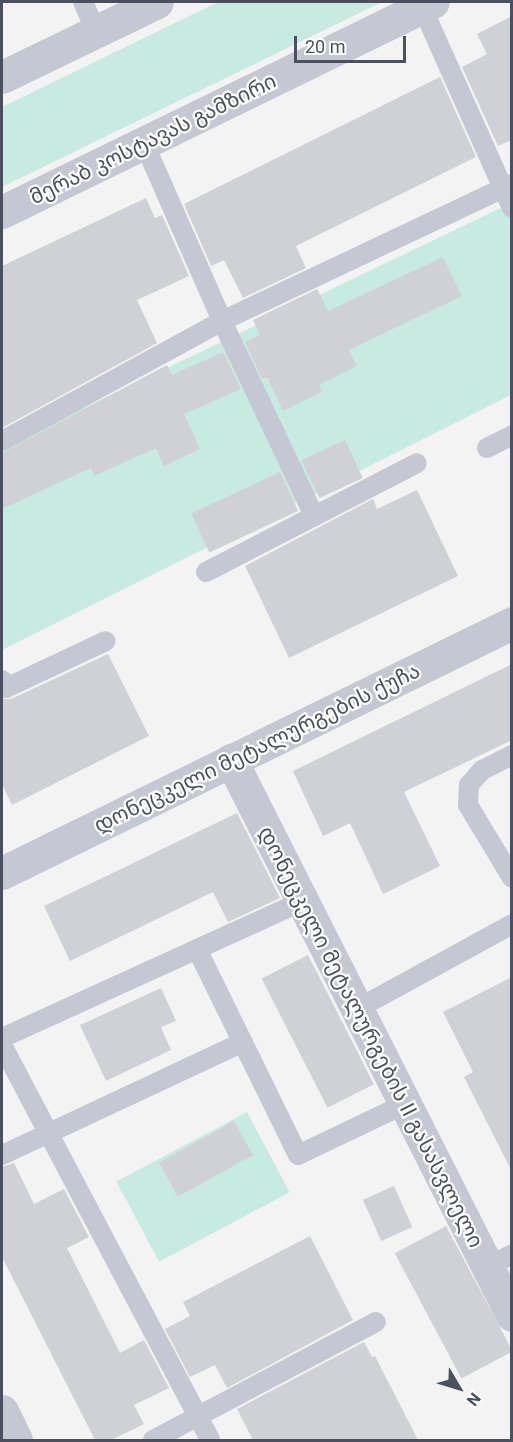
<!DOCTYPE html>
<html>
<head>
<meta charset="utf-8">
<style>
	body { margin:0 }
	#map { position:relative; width:513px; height:1442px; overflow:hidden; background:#f4f3f3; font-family:Roboto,"Noto Sans Georgian",sans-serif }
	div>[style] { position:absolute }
	.green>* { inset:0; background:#c8ebe1; transform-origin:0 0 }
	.building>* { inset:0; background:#d0d1d6; transform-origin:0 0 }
	.service>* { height:20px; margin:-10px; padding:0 10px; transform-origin:10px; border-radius:10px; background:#c5c8d2 }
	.minor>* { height:33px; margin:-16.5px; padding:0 16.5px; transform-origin:16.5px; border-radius:16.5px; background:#c5c8d2 }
	.tertiary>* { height:33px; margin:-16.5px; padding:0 16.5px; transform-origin:16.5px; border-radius:16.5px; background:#c5c8d2 }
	span { translate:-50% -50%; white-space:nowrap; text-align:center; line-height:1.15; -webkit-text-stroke:4.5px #fff; paint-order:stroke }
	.street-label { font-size:21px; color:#4c505e }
	.frame { position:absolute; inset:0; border:3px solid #4c505e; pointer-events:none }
	.north { position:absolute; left:429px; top:1358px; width:60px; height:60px; -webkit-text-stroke:4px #fff; paint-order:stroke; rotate:128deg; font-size:16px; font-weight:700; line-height:24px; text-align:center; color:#4c505e }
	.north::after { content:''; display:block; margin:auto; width:21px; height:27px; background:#4c505e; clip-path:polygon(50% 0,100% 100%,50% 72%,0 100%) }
	.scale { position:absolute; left:294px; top:36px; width:112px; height:27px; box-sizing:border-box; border:3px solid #4c505e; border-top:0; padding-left:8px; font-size:18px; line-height:21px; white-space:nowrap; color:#4c505e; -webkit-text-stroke:4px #fff; paint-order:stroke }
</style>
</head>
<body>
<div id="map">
	<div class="green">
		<div style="clip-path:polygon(218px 2px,382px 2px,2px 187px,2px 107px)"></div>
		<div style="clip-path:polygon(511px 203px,511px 395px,2px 650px,2px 447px)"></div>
		<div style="left:247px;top:1112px;width:91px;height:148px;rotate:62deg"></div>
	</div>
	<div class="building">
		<div style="clip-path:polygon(512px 16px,512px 140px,498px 146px,462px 67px,487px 54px,477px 34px)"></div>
		<div style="clip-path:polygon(440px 77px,476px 157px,296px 246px,306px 268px,243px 298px,224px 260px,211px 266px,184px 204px)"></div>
		<div style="clip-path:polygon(146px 198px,155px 218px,162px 215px,189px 276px,137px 300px,157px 343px,2px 428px,2px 266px)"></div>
		<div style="clip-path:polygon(443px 257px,462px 296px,349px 350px,357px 366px,319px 385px,322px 392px,283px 411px,267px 377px,262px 379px,245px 342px,260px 335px,253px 320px,317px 289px,328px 311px)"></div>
		<div style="clip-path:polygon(223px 352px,241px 389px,184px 414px,200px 449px,164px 466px,156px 448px,94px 476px,91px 468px,2px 509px,2px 453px,167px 365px,172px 375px)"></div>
		<div style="left:345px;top:440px;width:42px;height:48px;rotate:65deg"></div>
		<div style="left:280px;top:472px;width:43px;height:98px;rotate:65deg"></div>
		<div style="clip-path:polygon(417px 490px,458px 576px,289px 658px,245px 566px,373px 499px,377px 509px)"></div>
		<div style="clip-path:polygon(108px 654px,149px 736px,12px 805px,2px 784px,2px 699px,11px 699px)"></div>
		<div style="clip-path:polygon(512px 664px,512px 740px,404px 792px,440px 866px,383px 894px,350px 823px,323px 836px,293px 771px)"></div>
		<div style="clip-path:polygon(237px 813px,280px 898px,228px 922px,213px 892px,70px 961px,44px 906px)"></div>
		<div style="left:308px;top:955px;width:145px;height:52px;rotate:63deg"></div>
		<div style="clip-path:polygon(512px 977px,512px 1172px,464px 1077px,473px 1072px,443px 1012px)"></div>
		<div style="clip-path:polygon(161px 988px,176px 1021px,161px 1027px,171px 1050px,106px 1081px,80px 1025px)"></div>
		<div style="left:234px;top:1121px;width:39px;height:86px;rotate:61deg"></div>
		<div style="clip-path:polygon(14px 1163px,34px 1204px,64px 1189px,89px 1237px,67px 1248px,120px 1353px,144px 1340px,169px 1388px,134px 1405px,144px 1424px,111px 1440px,95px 1440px,2px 1257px,2px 1167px)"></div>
		<div style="left:394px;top:1186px;width:45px;height:34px;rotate:66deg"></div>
		<div style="left:446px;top:1226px;width:142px;height:58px;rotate:62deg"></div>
		<div style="clip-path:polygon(310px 1236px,353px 1320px,227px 1388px,215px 1365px,190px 1377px,165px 1329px,190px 1316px,183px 1302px)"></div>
		<div style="clip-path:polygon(364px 1342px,372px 1357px,375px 1356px,418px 1440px,253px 1440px,237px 1409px)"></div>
	</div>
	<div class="service">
		<div style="left:83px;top:2px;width:32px;rotate:66deg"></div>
		<div style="left:422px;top:7px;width:220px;rotate:65.9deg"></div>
		<div style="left:144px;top:143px;width:194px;rotate:66.3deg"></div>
		<div style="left:222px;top:321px;width:216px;rotate:64.7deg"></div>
		<div style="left:2px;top:441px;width:251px;rotate:-28.6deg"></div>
		<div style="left:222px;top:321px;width:321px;rotate:-25.3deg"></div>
		<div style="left:487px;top:448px;width:28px;rotate:-27deg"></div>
		<div style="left:206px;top:572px;width:237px;rotate:-27.3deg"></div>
		<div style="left:2px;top:680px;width:9px;rotate:63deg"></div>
		<div style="left:6px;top:688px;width:110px;rotate:-25.2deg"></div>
		<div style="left:512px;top:755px;width:34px;rotate:153deg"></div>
		<div style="left:482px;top:770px;width:20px;rotate:131deg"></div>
		<div style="left:469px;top:785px;width:20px;rotate:93deg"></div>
		<div style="left:468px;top:805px;width:85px;rotate:58.9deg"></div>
		<div style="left:197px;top:949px;width:229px;rotate:63.9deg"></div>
		<div style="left:298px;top:1155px;width:119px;rotate:-25.5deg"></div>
		<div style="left:357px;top:1009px;width:177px;rotate:-28.7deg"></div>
		<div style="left:2px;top:1038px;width:330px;rotate:-24.5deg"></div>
		<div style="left:2px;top:1045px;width:446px;rotate:62.2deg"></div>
		<div style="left:2px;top:1155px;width:266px;rotate:-25.1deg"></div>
		<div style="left:487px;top:1267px;width:28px;rotate:-27deg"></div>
		<div style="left:153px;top:1440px;width:252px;rotate:-27.9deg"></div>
	</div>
	<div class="minor">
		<div style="left:231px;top:760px;width:622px;rotate:63.15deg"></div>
		<div style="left:2px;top:873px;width:568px;rotate:-26.11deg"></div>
		<div style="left:2px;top:1411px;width:32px;rotate:64deg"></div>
	</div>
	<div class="tertiary">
		<div style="left:2px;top:77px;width:172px;rotate:-25.8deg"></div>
		<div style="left:2px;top:212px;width:479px;rotate:-26deg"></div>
	</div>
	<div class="street-label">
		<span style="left:153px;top:139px;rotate:-26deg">მერაბ კოსტავას გამზირი</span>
		<span style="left:257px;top:748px;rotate:-26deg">დონეცკელი მეტალურგების ქუჩა</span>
		<span style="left:371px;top:1037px;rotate:63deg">დონეცკელი მეტალურგების II გასასვლელი</span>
	</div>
	<div class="frame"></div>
	<div class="north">N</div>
	<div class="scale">20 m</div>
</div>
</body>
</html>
